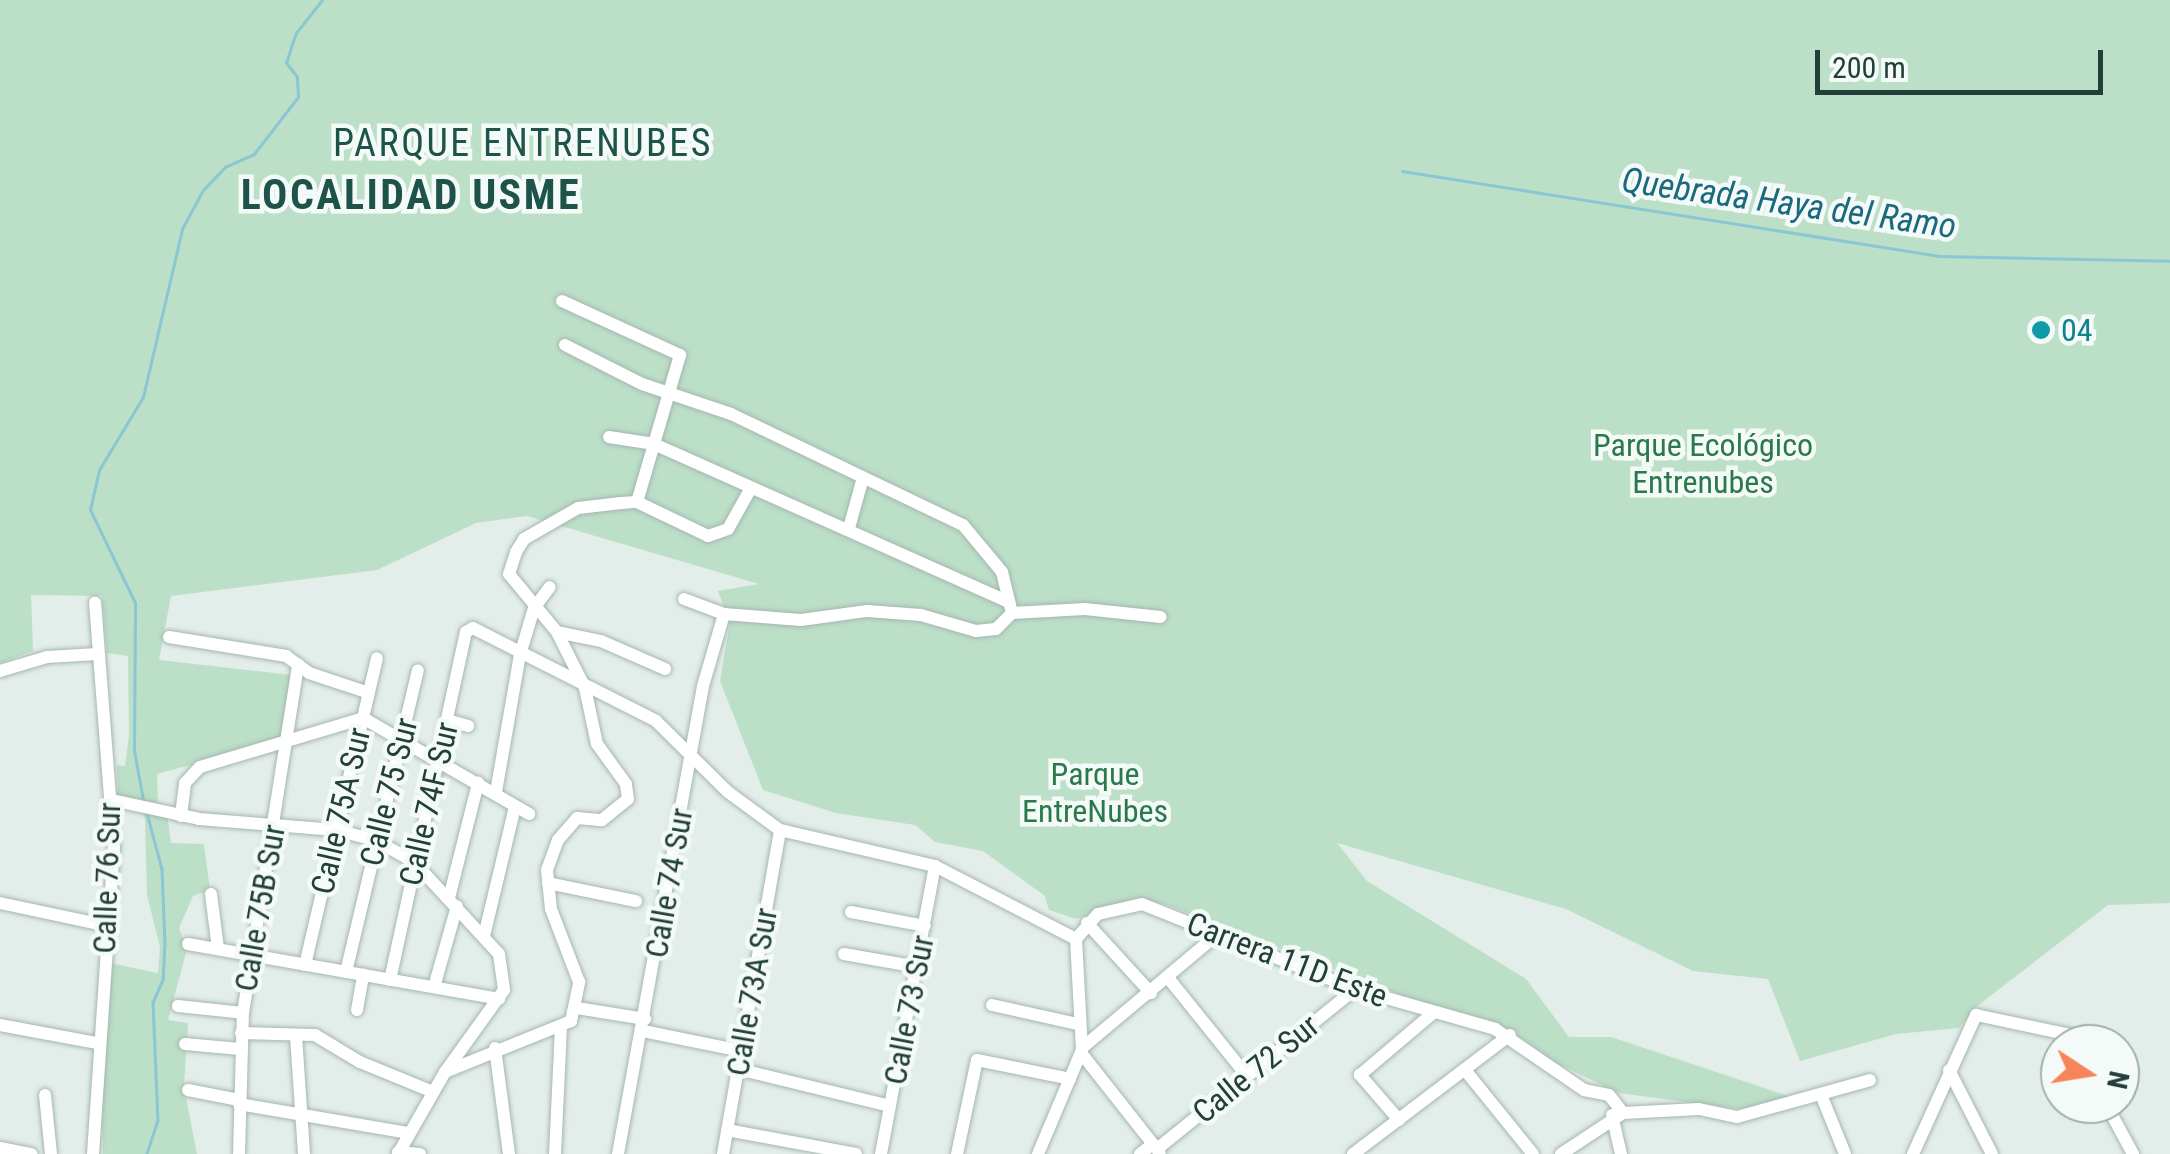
<!DOCTYPE html>
<html>
<head>
<meta charset="utf-8">
<style>
	body { margin:0 }
	#map { position:relative; width:2170px; height:1154px; overflow:hidden; background:#e3ede9; font-family:"Roboto Condensed",sans-serif }
	div>[style] { position:absolute }
	.green>* { inset:0; background:#bcdfc7 }
	.stream>* { height:2.5px; margin:-1.25px; padding:0 1.25px; transform-origin:1.25px; border-radius:1.25px; background:#8ac6d4 }
	.roads { filter:drop-shadow(0 0 2px #a5b6b1) drop-shadow(0 0 2px #a5b6b1) }
	.minor>* { height:12px; margin:-6px; padding:0 6px; transform-origin:6px; border-radius:6px; background:#fff }
	.dots>* { width:28px; height:28px; translate:-50% -50%; box-sizing:border-box; border:5px solid #f4faf7; border-radius:50% }
	span { translate:-50% -50%; white-space:nowrap; text-align:center; line-height:1.15; -webkit-text-stroke:9px #f4faf7; paint-order:stroke }
	.culture-label { font-size:32px; color:#0d838f }
	.left { translate:0 -50%; text-align:left }
	.park-label { font-size:32px; color:#2b784c }
	.street-label { font-size:32px; color:#224039 }
	.water-label { font-size:35px; color:#1a697e; font-style:italic }
	.quarter-label { font-size:38px; color:#1d5348; letter-spacing:2.5px }
	.district-label { font-size:42px; color:#1d5348; font-weight:700; letter-spacing:2.5px }
	.north { position:absolute; left:2040px; top:1024px; width:100px; height:100px; box-sizing:border-box; background:#f4faf7; border:2px solid #a0b0ab; border-radius:50%; rotate:102deg; font-size:28px; font-weight:700; line-height:40px; text-align:center; color:#224039 }
	.north::after { content:''; display:block; margin:auto; width:35px; height:45px; background:#f68659; clip-path:polygon(50% 0,100% 100%,50% 72%,0 100%) }
	.scale { position:absolute; left:1815px; top:50px; width:288px; height:45px; box-sizing:border-box; border:5px solid #224039; border-top:0; padding-left:12px; font-size:30px; line-height:35px; white-space:nowrap; color:#224039; -webkit-text-stroke:8px #f4faf7; paint-order:stroke }
</style>
</head>
<body>
<div id="map">
	<div class="green">
		<div style="clip-path:polygon(0 0,2170px 0,2170px 903px,2108px 905px,1976px 1007px,1959px 1028px,1896px 1034px,1800px 1061px,1768px 979px,1693px 971px,1566px 909px,1337px 843px,1367px 881px,1526px 979px,1569px 1037px,1611px 1037px,1791px 1097px,1741px 1109px,1618px 1093px,1555px 1062px,1507px 1028px,1435px 1008px,1167px 905px,1135px 898px,1076px 919px,1049px 910px,1045px 896px,983px 851px,935px 842px,915px 825px,836px 813px,763px 790px,720px 681px,730px 622px,718px 591px,759px 584px,527px 516px,476px 523px,377px 570px,171px 596px,159px 660px,292px 675px,283px 740px,157px 774px,158px 804px,166px 806px,171px 843px,204px 844px,210px 890px,193px 896px,179px 928px,187px 949px,168px 1020px,188px 1023px,184px 1087px,197px 1154px,103px 1154px,101px 1052px,110px 963px,158px 973px,160px 947px,147px 895px,145px 819px,137px 799px,118px 796px,117px 765px,125px 766px,129px 735px,128px 656px,107px 653px,102px 596px,31px 595px,33px 651px,0 663px)"></div>
	</div>
	<div class="stream">
		<div style="left:1402px;top:171px;width:545px;rotate:8.98deg"></div>
		<div style="left:1940px;top:256px;width:230px;rotate:1.2deg"></div>
		<div style="left:143px;top:800px;width:50px;rotate:-100.4deg"></div>
		<div style="left:134px;top:751px;width:148px;rotate:-89.6deg"></div>
		<div style="left:135px;top:603px;width:103px;rotate:-115.8deg"></div>
		<div style="left:90px;top:510px;width:41px;rotate:-77.3deg"></div>
		<div style="left:99px;top:470px;width:85px;rotate:-58.9deg"></div>
		<div style="left:143px;top:397px;width:172px;rotate:-76.9deg"></div>
		<div style="left:182px;top:229px;width:44px;rotate:-61.7deg"></div>
		<div style="left:203px;top:190px;width:32px;rotate:-46deg"></div>
		<div style="left:225px;top:167px;width:32px;rotate:-24deg"></div>
		<div style="left:254px;top:154px;width:72px;rotate:-52.3deg"></div>
		<div style="left:298px;top:97px;width:20px;rotate:-93deg"></div>
		<div style="left:297px;top:77px;width:18px;rotate:-128deg"></div>
		<div style="left:286px;top:63px;width:32px;rotate:-72deg"></div>
		<div style="left:296px;top:33px;width:42px;rotate:-51.8deg"></div>
		<div style="left:147px;top:813px;width:58px;rotate:75deg"></div>
		<div style="left:162px;top:869px;width:74px;rotate:87.7deg"></div>
		<div style="left:165px;top:943px;width:37px;rotate:93deg"></div>
		<div style="left:163px;top:980px;width:24px;rotate:114deg"></div>
		<div style="left:153px;top:1002px;width:118px;rotate:87.6deg"></div>
		<div style="left:158px;top:1120px;width:36px;rotate:108deg"></div>
	</div>
	<div class="roads">
		<div class="minor">
			<div style="left:562px;top:301px;width:130px;rotate:24.6deg"></div>
			<div style="left:680px;top:355px;width:153px;rotate:106.3deg"></div>
			<div style="left:565px;top:345px;width:86px;rotate:26.9deg"></div>
			<div style="left:642px;top:384px;width:94px;rotate:18.6deg"></div>
			<div style="left:731px;top:414px;width:257px;rotate:25.6deg"></div>
			<div style="left:963px;top:525px;width:61px;rotate:50.3deg"></div>
			<div style="left:1002px;top:572px;width:42px;rotate:76.3deg"></div>
			<div style="left:609px;top:437px;width:46px;rotate:8.8deg"></div>
			<div style="left:654px;top:444px;width:389px;rotate:24deg"></div>
			<div style="left:849px;top:528px;width:49px;rotate:-74.5deg"></div>
			<div style="left:684px;top:599px;width:43px;rotate:20.6deg"></div>
			<div style="left:724px;top:614px;width:77px;rotate:4.5deg"></div>
			<div style="left:801px;top:620px;width:67px;rotate:-7.8deg"></div>
			<div style="left:867px;top:611px;width:54px;rotate:4.2deg"></div>
			<div style="left:921px;top:615px;width:57px;rotate:16.2deg"></div>
			<div style="left:976px;top:631px;width:20px;rotate:-6deg"></div>
			<div style="left:996px;top:629px;width:23px;rotate:-45deg"></div>
			<div style="left:1012px;top:613px;width:73px;rotate:-3.1deg"></div>
			<div style="left:1085px;top:609px;width:76px;rotate:6deg"></div>
			<div style="left:557px;top:632px;width:45px;rotate:11.6deg"></div>
			<div style="left:601px;top:641px;width:70px;rotate:23.6deg"></div>
			<div style="left:169px;top:637px;width:119px;rotate:9.2deg"></div>
			<div style="left:286px;top:656px;width:29px;rotate:36deg"></div>
			<div style="left:309px;top:673px;width:63px;rotate:18.4deg"></div>
			<div style="left:0;top:671px;width:49px;rotate:-16.6deg"></div>
			<div style="left:47px;top:657px;width:50px;rotate:-3.4deg"></div>
			<div style="left:451px;top:721px;width:18px;rotate:16deg"></div>
			<div style="left:496px;top:792px;width:139px;rotate:-80.1deg"></div>
			<div style="left:520px;top:655px;width:49px;rotate:-73.4deg"></div>
			<div style="left:534px;top:608px;width:26px;rotate:-53deg"></div>
			<div style="left:112px;top:800px;width:89px;rotate:12.3deg"></div>
			<div style="left:199px;top:819px;width:137px;rotate:4.6deg"></div>
			<div style="left:336px;top:830px;width:40px;rotate:14.4deg"></div>
			<div style="left:375px;top:840px;width:45px;rotate:29.4deg"></div>
			<div style="left:414px;top:862px;width:125px;rotate:47.3deg"></div>
			<div style="left:499px;top:954px;width:36px;rotate:82deg"></div>
			<div style="left:504px;top:990px;width:101px;rotate:125.7deg"></div>
			<div style="left:445px;top:1072px;width:95px;rotate:119.8deg"></div>
			<div style="left:181px;top:816px;width:33px;rotate:-83deg"></div>
			<div style="left:185px;top:783px;width:22px;rotate:-47deg"></div>
			<div style="left:200px;top:767px;width:170px;rotate:-16.7deg"></div>
			<div style="left:363px;top:718px;width:192px;rotate:30deg"></div>
			<div style="left:548px;top:883px;width:90px;rotate:11.6deg"></div>
			<div style="left:211px;top:894px;width:55px;rotate:82.7deg"></div>
			<div style="left:449px;top:898px;width:119px;rotate:-75.8deg"></div>
			<div style="left:0;top:903px;width:110px;rotate:12deg"></div>
			<div style="left:851px;top:912px;width:75px;rotate:10.7deg"></div>
			<div style="left:1087px;top:923px;width:95px;rotate:47.6deg"></div>
			<div style="left:484px;top:936px;width:133px;rotate:-76.5deg"></div>
			<div style="left:1076px;top:939px;width:33px;rotate:-49deg"></div>
			<div style="left:1098px;top:914px;width:45px;rotate:-12.8deg"></div>
			<div style="left:1142px;top:904px;width:229px;rotate:21.8deg"></div>
			<div style="left:1355px;top:989px;width:146px;rotate:15.9deg"></div>
			<div style="left:1495px;top:1029px;width:108px;rotate:34.4deg"></div>
			<div style="left:1584px;top:1090px;width:25px;rotate:11deg"></div>
			<div style="left:1609px;top:1095px;width:23px;rotate:52deg"></div>
			<div style="left:188px;top:944px;width:316px;rotate:10deg"></div>
			<div style="left:844px;top:954px;width:75px;rotate:10deg"></div>
			<div style="left:305px;top:965px;width:315px;rotate:-76.8deg"></div>
			<div style="left:346px;top:972px;width:310px;rotate:-76.6deg"></div>
			<div style="left:1169px;top:979px;width:124px;rotate:51.2deg"></div>
			<div style="left:390px;top:980px;width:356px;rotate:-77.7deg"></div>
			<div style="left:466px;top:632px;width:8px;rotate:-30deg"></div>
			<div style="left:473px;top:628px;width:205px;rotate:26.9deg"></div>
			<div style="left:656px;top:721px;width:101px;rotate:44.6deg"></div>
			<div style="left:728px;top:792px;width:64px;rotate:36.2deg"></div>
			<div style="left:780px;top:830px;width:159px;rotate:13.1deg"></div>
			<div style="left:935px;top:866px;width:159px;rotate:27.4deg"></div>
			<div style="left:434px;top:987px;width:84px;rotate:-74.1deg"></div>
			<div style="left:992px;top:1005px;width:88px;rotate:12.5deg"></div>
			<div style="left:178px;top:1006px;width:65px;rotate:6.1deg"></div>
			<div style="left:577px;top:1008px;width:69px;rotate:9.2deg"></div>
			<div style="left:357px;top:1010px;width:36px;rotate:-80deg"></div>
			<div style="left:0;top:1025px;width:99px;rotate:10.5deg"></div>
			<div style="left:643px;top:1031px;width:100px;rotate:11.5deg"></div>
			<div style="left:241px;top:1033px;width:74px;rotate:1.5deg"></div>
			<div style="left:315px;top:1035px;width:52px;rotate:31deg"></div>
			<div style="left:360px;top:1062px;width:79px;rotate:22.3deg"></div>
			<div style="left:296px;top:1036px;width:118px;rotate:86.1deg"></div>
			<div style="left:185px;top:1044px;width:55px;rotate:5.2deg"></div>
			<div style="left:495px;top:1048px;width:107px;rotate:82.5deg"></div>
			<div style="left:1082px;top:1048px;width:179px;rotate:-40deg"></div>
			<div style="left:1081px;top:1053px;width:127px;rotate:51.7deg"></div>
			<div style="left:738px;top:1069px;width:156px;rotate:13.7deg"></div>
			<div style="left:1465px;top:1070px;width:108px;rotate:51deg"></div>
			<div style="left:1949px;top:1070px;width:94px;rotate:62.9deg"></div>
			<div style="left:445px;top:1072px;width:136px;rotate:-22deg"></div>
			<div style="left:571px;top:1021px;width:40px;rotate:-78deg"></div>
			<div style="left:579px;top:982px;width:78px;rotate:-111deg"></div>
			<div style="left:551px;top:909px;width:39px;rotate:-96deg"></div>
			<div style="left:547px;top:870px;width:32px;rotate:-70deg"></div>
			<div style="left:558px;top:840px;width:29px;rotate:-49deg"></div>
			<div style="left:577px;top:818px;width:25px;rotate:5deg"></div>
			<div style="left:602px;top:820px;width:33px;rotate:-39deg"></div>
			<div style="left:628px;top:799px;width:15px;rotate:-98deg"></div>
			<div style="left:626px;top:784px;width:49px;rotate:-125.9deg"></div>
			<div style="left:597px;top:744px;width:57px;rotate:-102.1deg"></div>
			<div style="left:585px;top:688px;width:63px;rotate:-116.6deg"></div>
			<div style="left:557px;top:632px;width:75px;rotate:-129.6deg"></div>
			<div style="left:509px;top:574px;width:23px;rotate:-72deg"></div>
			<div style="left:516px;top:552px;width:15px;rotate:-58deg"></div>
			<div style="left:524px;top:539px;width:62px;rotate:-29.9deg"></div>
			<div style="left:578px;top:508px;width:43px;rotate:-6.6deg"></div>
			<div style="left:621px;top:503px;width:16px;rotate:-4deg"></div>
			<div style="left:637px;top:502px;width:79px;rotate:25.6deg"></div>
			<div style="left:708px;top:536px;width:21px;rotate:-19deg"></div>
			<div style="left:728px;top:529px;width:47px;rotate:-60.7deg"></div>
			<div style="left:188px;top:1090px;width:52px;rotate:11.1deg"></div>
			<div style="left:45px;top:1095px;width:59px;rotate:84.2deg"></div>
			<div style="left:1822px;top:1097px;width:61px;rotate:68deg"></div>
			<div style="left:239px;top:1104px;width:171px;rotate:9.7deg"></div>
			<div style="left:2106px;top:1104px;width:57px;rotate:61.6deg"></div>
			<div style="left:1612px;top:1115px;width:40px;rotate:77deg"></div>
			<div style="left:1399px;top:1120px;width:60px;rotate:-130.9deg"></div>
			<div style="left:1360px;top:1075px;width:96px;rotate:-40.3deg"></div>
			<div style="left:727px;top:1130px;width:131px;rotate:10.5deg"></div>
			<div style="left:0;top:1148px;width:32px;rotate:11deg"></div>
			<div style="left:1157px;top:1149px;width:255px;rotate:-38.9deg"></div>
			<div style="left:398px;top:1152px;width:22px;rotate:5deg"></div>
			<div style="left:93px;top:1154px;width:306px;rotate:-86.1deg"></div>
			<div style="left:114px;top:849px;width:247px;rotate:-94.4deg"></div>
			<div style="left:239px;top:1154px;width:141px;rotate:-88.4deg"></div>
			<div style="left:243px;top:1013px;width:353px;rotate:-81deg"></div>
			<div style="left:555px;top:1154px;width:125px;rotate:-87.3deg"></div>
			<div style="left:618px;top:1154px;width:476px;rotate:-79.7deg"></div>
			<div style="left:703px;top:686px;width:75px;rotate:-73.7deg"></div>
			<div style="left:723px;top:1154px;width:329px;rotate:-80deg"></div>
			<div style="left:881px;top:1154px;width:293px;rotate:-79.4deg"></div>
			<div style="left:957px;top:1154px;width:96px;rotate:-78deg"></div>
			<div style="left:977px;top:1060px;width:95px;rotate:11.5deg"></div>
			<div style="left:1038px;top:1154px;width:113px;rotate:-67.1deg"></div>
			<div style="left:1082px;top:1050px;width:111px;rotate:-93.1deg"></div>
			<div style="left:1140px;top:1154px;width:16px;rotate:-38deg"></div>
			<div style="left:1353px;top:1154px;width:197px;rotate:-37.2deg"></div>
			<div style="left:1561px;top:1154px;width:74px;rotate:-33.5deg"></div>
			<div style="left:1623px;top:1113px;width:76px;rotate:-3deg"></div>
			<div style="left:1699px;top:1109px;width:39px;rotate:12deg"></div>
			<div style="left:1737px;top:1117px;width:138px;rotate:-15.5deg"></div>
			<div style="left:1913px;top:1154px;width:153px;rotate:-65.6deg"></div>
			<div style="left:1976px;top:1015px;width:96px;rotate:12deg"></div>
			<div style="left:2070px;top:1035px;width:10px;rotate:61deg"></div>
		</div>
	</div>
	<div class="dots">
		<div style="left:2041px;top:330px;background:#0f9aa8"></div>
	</div>
	<div class="culture-label">
		<span class="left" style="left:2061px;top:330px">04</span>
	</div>
	<div class="park-label">
		<span style="left:1703px;top:464px">Parque Ecológico<br>Entrenubes</span>
		<span style="left:1095px;top:793px">Parque<br>EntreNubes</span>
	</div>
	<div class="street-label">
		<span style="left:389px;top:792px;rotate:-76deg">Calle 75 Sur</span>
		<span style="left:429px;top:804px;rotate:-77deg">Calle 74F Sur</span>
		<span style="left:341px;top:811px;rotate:-77deg">Calle 75A Sur</span>
		<span style="left:107px;top:878px;rotate:-88deg">Calle 76 Sur</span>
		<span style="left:669px;top:883px;rotate:-80deg">Calle 74 Sur</span>
		<span style="left:260px;top:908px;rotate:-80deg">Calle 75B Sur</span>
		<span style="left:1287px;top:960px;rotate:21deg">Carrera 11D Este</span>
		<span style="left:752px;top:992px;rotate:-80deg">Calle 73A Sur</span>
		<span style="left:909px;top:1010px;rotate:-79deg">Calle 73 Sur</span>
		<span style="left:1256px;top:1069px;rotate:-39deg">Calle 72 Sur</span>
	</div>
	<div class="water-label">
		<span style="left:1789px;top:204px;rotate:8deg">Quebrada Haya del Ramo</span>
	</div>
	<div class="quarter-label">
		<span style="left:523px;top:144px">PARQUE ENTRENUBES</span>
	</div>
	<div class="district-label">
		<span style="left:411px;top:195px">LOCALIDAD USME</span>
	</div>
	<div class="north">N</div>
	<div class="scale">200 m</div>
</div>
</body>
</html>
